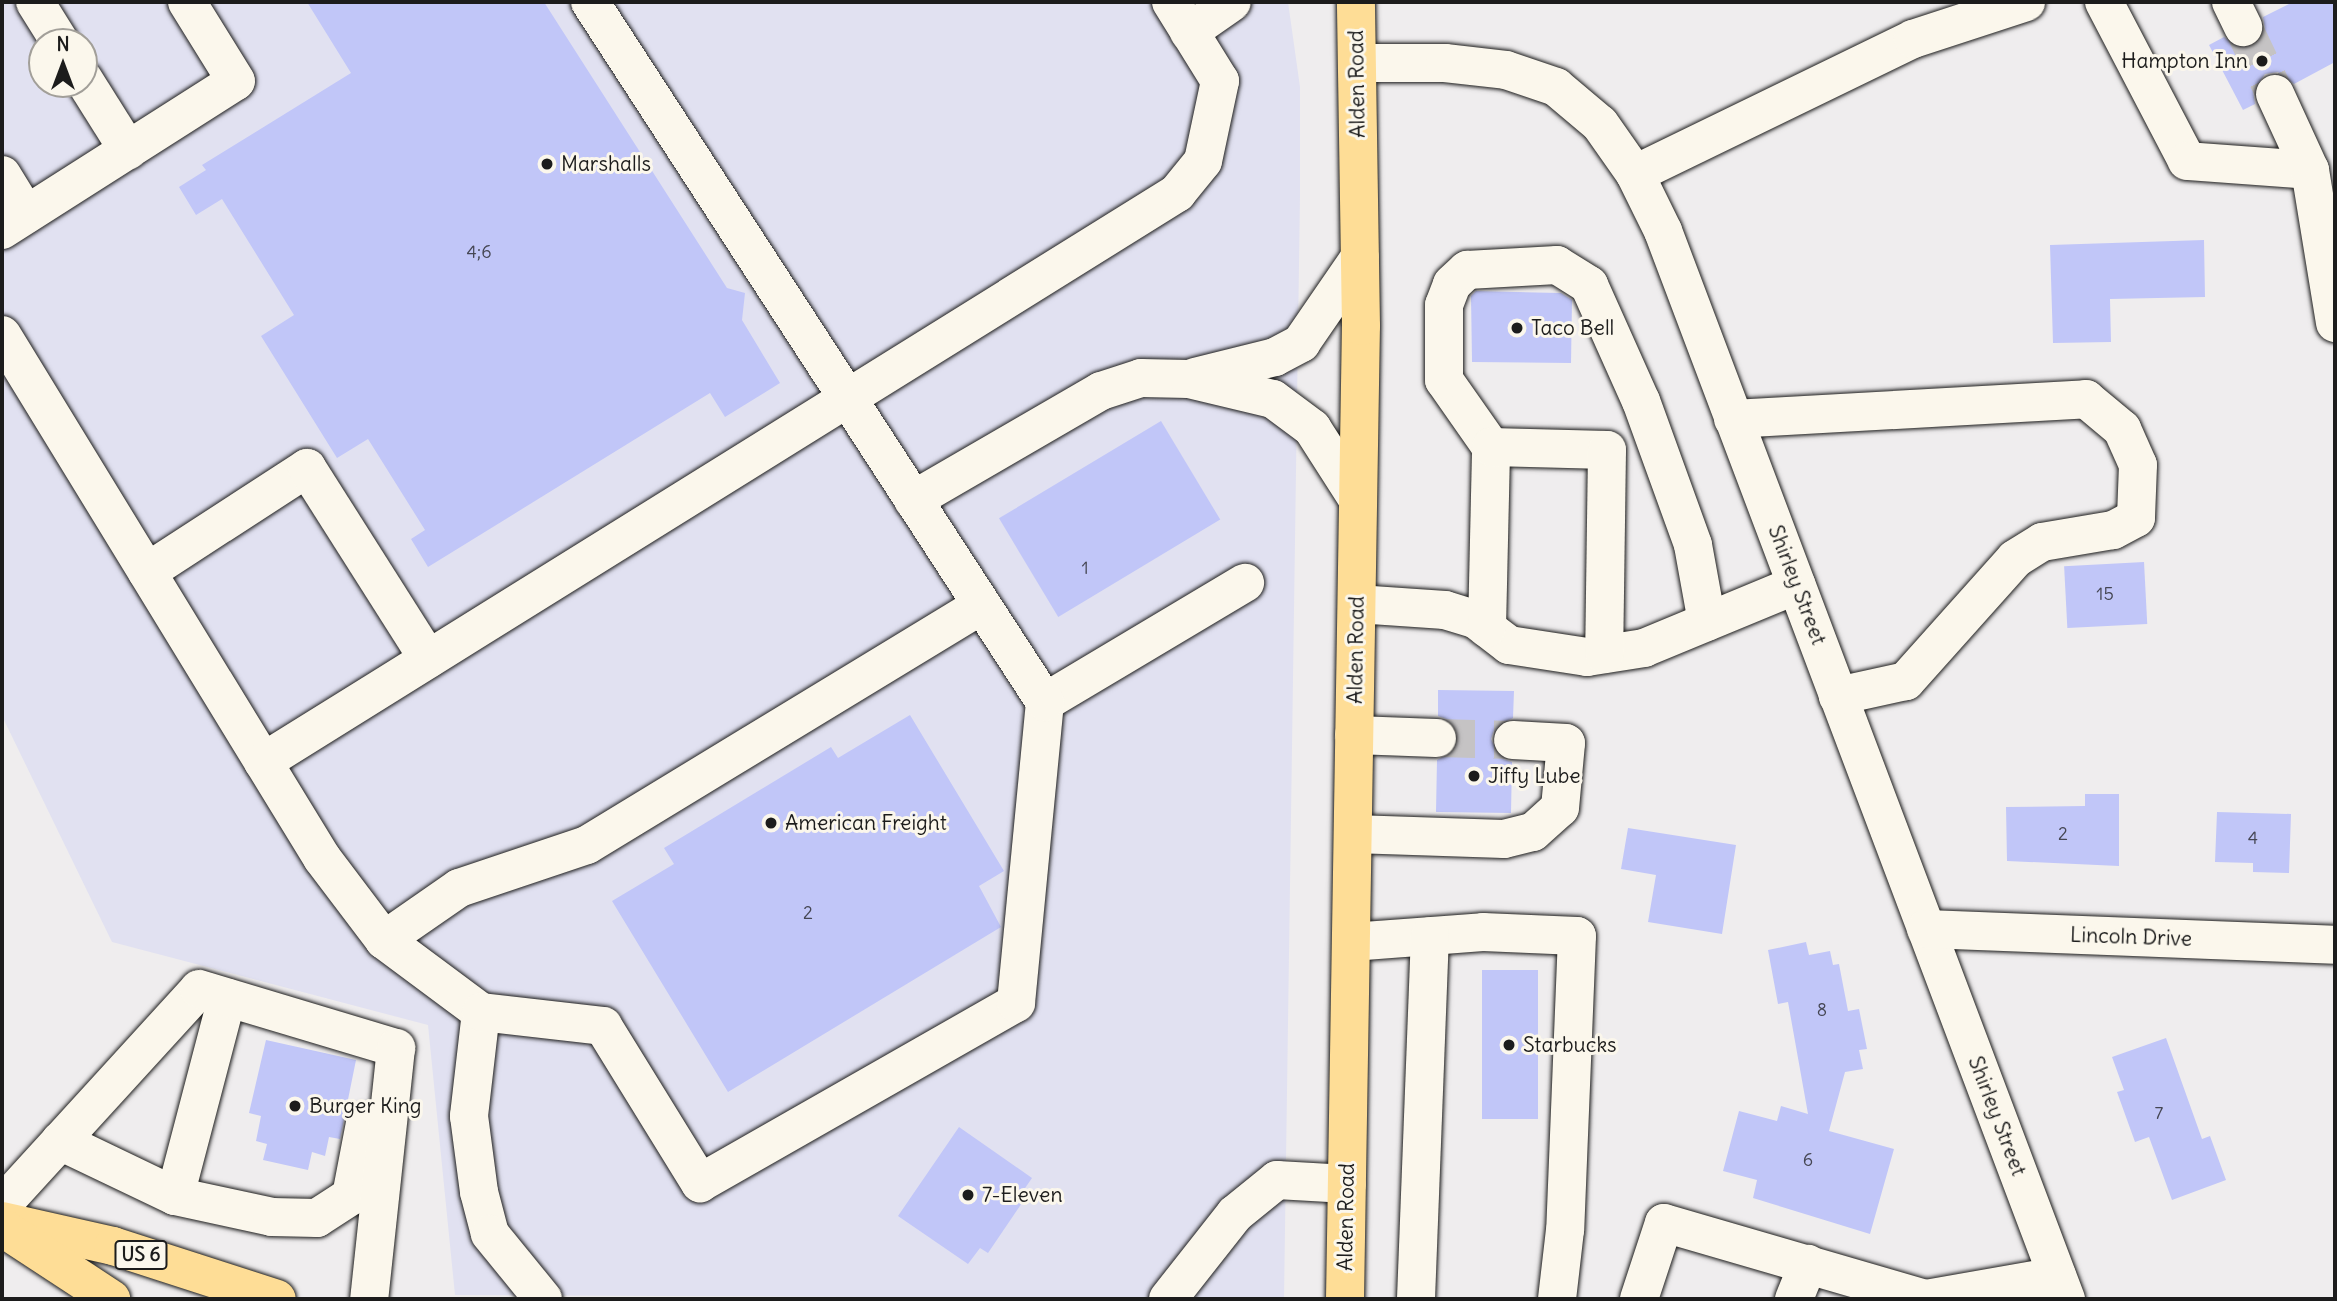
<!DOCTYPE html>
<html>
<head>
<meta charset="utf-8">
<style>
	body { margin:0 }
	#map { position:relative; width:2337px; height:1301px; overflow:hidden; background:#efedee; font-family:Delius,sans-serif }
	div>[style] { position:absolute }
	.built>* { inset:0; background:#e1e1f1 }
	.building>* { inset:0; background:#c1c6f8; transform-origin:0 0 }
	.minor-tunnel>* { height:38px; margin-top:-19px; transform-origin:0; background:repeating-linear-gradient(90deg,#c5c3c4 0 38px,transparent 0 57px) }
	.roads { filter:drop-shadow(0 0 2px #1c1c1c) drop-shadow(0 0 2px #1c1c1c) }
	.minor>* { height:38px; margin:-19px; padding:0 19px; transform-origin:19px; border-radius:19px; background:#fbf7ec }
	.major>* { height:38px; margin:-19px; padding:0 19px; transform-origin:19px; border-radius:19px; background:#fedd96 }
	.highway>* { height:38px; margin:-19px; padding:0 19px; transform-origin:19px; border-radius:19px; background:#fedd96 }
	.dots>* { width:19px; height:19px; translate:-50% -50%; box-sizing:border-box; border:4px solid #fbf7ec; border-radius:50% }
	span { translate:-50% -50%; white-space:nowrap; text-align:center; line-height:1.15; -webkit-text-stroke:6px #fbf7ec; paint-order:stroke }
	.number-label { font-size:18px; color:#454653 }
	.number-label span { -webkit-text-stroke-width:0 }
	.shield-label span { padding:2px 5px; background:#fbf7ec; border:2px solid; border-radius:5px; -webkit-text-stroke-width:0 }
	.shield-label { font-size:19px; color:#1c1c1c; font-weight:700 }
	.poi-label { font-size:21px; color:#1c1c1c }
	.right { translate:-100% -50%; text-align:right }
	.left { translate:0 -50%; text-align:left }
	.street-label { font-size:21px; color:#1c1c1c }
	.frame { position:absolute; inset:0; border:4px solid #1c1c1c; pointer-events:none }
	.north { position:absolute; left:28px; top:28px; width:70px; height:70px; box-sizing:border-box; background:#fbf7ec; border:2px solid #a29f99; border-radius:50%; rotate:0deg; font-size:19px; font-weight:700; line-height:28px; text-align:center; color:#1c1c1c }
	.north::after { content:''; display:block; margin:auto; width:24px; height:32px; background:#1c1c1c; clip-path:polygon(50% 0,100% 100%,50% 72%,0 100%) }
</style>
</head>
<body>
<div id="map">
	<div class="built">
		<div style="clip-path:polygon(evenodd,2px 2px,1288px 2px,1300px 87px,1300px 196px,1284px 1299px,455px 1295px,428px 1025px,112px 942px,2px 716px,2px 2px,42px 42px,84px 42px,84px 84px,42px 84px,42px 42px)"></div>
	</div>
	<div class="building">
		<div style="clip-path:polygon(307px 2px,544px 2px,727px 288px,745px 293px,742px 320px,780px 383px,725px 417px,710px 393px,428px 567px,411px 539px,425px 530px,368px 439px,337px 458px,261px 336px,294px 315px,222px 199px,196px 215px,179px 187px,206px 170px,202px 165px,351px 73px)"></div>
		<div style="clip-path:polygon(2293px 2px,2335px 2px,2335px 62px,2294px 84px,2278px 72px,2265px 74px,2253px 91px,2255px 104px,2243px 110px,2209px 45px,2224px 37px,2241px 49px,2253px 46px,2265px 29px,2263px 17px)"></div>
		<div style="clip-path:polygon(2204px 240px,2205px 297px,2110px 299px,2111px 342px,2053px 343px,2050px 245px)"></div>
		<div style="clip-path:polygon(1476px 291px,1561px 293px,1572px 300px,1571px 363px,1472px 362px,1471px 296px)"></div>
		<div style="left:1161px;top:421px;width:115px;height:189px;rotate:59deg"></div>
		<div style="left:2144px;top:562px;width:62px;height:80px;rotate:87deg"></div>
		<div style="clip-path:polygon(1438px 690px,1514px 691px,1513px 718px,1495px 727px,1491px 739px,1500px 758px,1512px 762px,1511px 813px,1436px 812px,1437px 760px,1455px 750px,1459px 738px,1449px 720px,1438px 716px)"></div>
		<div style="clip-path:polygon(910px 715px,1004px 871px,979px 886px,1001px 927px,728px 1092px,612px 901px,674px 864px,664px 848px,831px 747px,838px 758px)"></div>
		<div style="clip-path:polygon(2085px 794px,2119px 794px,2119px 866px,2007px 861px,2006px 807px,2085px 806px)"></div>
		<div style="clip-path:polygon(2217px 812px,2291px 814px,2289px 873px,2253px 872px,2253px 863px,2215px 862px)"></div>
		<div style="clip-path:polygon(1628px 828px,1736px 845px,1722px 934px,1648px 922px,1656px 875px,1621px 869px)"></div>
		<div style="clip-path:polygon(1806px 942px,1809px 955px,1830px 951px,1833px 965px,1839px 964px,1848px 1011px,1859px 1009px,1867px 1049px,1859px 1050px,1863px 1069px,1845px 1072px,1829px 1131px,1894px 1149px,1870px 1234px,1753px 1198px,1757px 1180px,1723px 1171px,1739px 1111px,1777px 1121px,1781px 1106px,1808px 1114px,1788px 1002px,1778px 1004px,1768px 950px)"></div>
		<div style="left:1482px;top:970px;width:56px;height:149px"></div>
		<div style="clip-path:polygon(2166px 1038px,2202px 1139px,2210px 1136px,2226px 1180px,2172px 1200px,2149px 1137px,2135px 1142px,2117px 1092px,2124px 1090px,2112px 1057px)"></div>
		<div style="clip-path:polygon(266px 1040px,356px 1060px,340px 1139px,329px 1137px,325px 1156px,312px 1152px,308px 1170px,263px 1160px,267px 1144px,256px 1141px,261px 1116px,249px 1113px)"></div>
		<div style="clip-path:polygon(959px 1127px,1032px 1178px,1021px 1194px,1026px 1197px,988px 1253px,980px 1248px,968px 1264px,898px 1216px)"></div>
	</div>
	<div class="minor-tunnel">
		<div style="left:2243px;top:27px;width:74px;rotate:64.5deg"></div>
		<div style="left:1437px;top:738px;width:76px;rotate:1.5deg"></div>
	</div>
	<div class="roads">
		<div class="minor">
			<div style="left:35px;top:2px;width:47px;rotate:58deg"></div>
			<div style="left:2104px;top:2px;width:179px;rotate:62.4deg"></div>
			<div style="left:2187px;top:161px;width:123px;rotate:4.2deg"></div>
			<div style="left:2310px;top:170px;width:155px;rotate:80.7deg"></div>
			<div style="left:2231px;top:2px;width:28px;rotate:64deg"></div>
			<div style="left:1189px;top:32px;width:52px;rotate:-34.9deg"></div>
			<div style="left:1357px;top:63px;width:88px"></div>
			<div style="left:1445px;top:63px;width:61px;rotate:6.5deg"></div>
			<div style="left:1506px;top:70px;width:53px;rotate:18.8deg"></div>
			<div style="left:1556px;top:87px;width:57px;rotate:40.1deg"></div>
			<div style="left:1600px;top:124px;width:61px;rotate:55deg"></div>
			<div style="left:1635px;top:174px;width:64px;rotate:63.8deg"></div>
			<div style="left:1663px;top:231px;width:1142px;rotate:69.33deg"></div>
			<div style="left:84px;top:80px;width:83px;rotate:57.8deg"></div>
			<div style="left:2275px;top:94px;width:84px;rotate:65.3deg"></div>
			<div style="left:1635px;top:174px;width:309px;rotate:-25.9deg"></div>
			<div style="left:1913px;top:39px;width:119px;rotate:-18.1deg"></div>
			<div style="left:2px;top:175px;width:46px;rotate:58.4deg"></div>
			<div style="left:2px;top:230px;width:277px;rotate:-32.5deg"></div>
			<div style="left:236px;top:81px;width:93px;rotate:-121.8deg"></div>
			<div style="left:2px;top:335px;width:613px;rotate:58.54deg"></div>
			<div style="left:322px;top:858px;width:103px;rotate:52.9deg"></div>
			<div style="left:384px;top:940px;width:121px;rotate:36.6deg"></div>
			<div style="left:481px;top:1012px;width:105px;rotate:96.6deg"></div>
			<div style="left:469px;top:1116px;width:77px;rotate:82.5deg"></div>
			<div style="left:479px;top:1192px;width:43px;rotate:75.3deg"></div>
			<div style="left:490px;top:1234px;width:84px;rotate:50.8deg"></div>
			<div style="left:1195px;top:377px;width:82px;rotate:-14deg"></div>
			<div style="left:1275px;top:357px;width:30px;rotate:-28deg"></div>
			<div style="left:1301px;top:343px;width:104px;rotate:-55.5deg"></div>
			<div style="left:1733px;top:419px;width:354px;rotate:-3.2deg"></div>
			<div style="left:2086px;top:399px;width:47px;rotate:39.8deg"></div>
			<div style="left:2122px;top:429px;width:39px;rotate:66deg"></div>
			<div style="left:2138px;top:465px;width:53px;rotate:92.2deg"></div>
			<div style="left:2136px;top:518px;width:26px;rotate:152deg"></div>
			<div style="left:2113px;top:530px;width:72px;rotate:170.4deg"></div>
			<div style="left:2042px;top:542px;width:32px;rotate:148deg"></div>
			<div style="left:2015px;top:559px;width:164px;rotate:131.8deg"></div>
			<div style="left:1906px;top:681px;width:70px;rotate:167.6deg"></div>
			<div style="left:1491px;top:447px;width:82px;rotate:-125deg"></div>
			<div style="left:1444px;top:380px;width:75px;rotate:-90deg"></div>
			<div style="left:1444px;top:305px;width:22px;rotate:-69deg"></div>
			<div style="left:1452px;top:284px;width:21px;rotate:-43deg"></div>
			<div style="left:1467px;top:270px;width:90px;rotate:-3.2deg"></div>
			<div style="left:1557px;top:265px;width:38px;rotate:32deg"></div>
			<div style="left:1589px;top:285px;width:127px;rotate:65.9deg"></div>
			<div style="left:1641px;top:401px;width:153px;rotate:70.1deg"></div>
			<div style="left:1693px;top:545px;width:78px;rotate:79.7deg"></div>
			<div style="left:913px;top:500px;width:217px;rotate:-30.1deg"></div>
			<div style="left:1101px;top:391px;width:42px;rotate:-18deg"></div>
			<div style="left:1141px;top:378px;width:48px;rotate:1.2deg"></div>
			<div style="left:1189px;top:379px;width:86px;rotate:13.4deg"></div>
			<div style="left:1273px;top:399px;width:49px;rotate:36.6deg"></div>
			<div style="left:1312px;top:428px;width:85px;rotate:57.4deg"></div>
			<div style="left:147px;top:572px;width:191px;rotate:-33deg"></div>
			<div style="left:307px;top:468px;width:226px;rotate:57.6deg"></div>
			<div style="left:1357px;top:604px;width:88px;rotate:3.9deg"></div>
			<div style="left:1445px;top:610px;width:31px;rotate:17deg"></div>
			<div style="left:1475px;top:619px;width:43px;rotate:37.4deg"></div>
			<div style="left:1509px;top:645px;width:79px;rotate:8.7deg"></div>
			<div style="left:1587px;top:657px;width:58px;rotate:-9deg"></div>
			<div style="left:1644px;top:648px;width:165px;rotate:-22.5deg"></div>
			<div style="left:1487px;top:628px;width:181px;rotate:-88.7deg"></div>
			<div style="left:1491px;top:447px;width:116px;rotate:1.5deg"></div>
			<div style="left:1607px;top:450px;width:204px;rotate:90.8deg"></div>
			<div style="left:1045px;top:702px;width:233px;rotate:-30.8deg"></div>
			<div style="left:1354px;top:735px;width:83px;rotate:2.1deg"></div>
			<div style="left:263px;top:762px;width:1077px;rotate:-31.9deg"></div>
			<div style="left:1177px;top:193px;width:41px;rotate:-50.9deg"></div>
			<div style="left:1203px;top:161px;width:82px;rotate:-78deg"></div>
			<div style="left:1220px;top:81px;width:93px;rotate:-121.8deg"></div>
			<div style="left:1353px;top:834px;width:151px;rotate:1.9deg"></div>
			<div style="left:1504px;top:839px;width:30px;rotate:-14deg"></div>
			<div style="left:1533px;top:832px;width:36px;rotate:-42deg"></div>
			<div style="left:1560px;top:808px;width:65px;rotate:-84.7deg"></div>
			<div style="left:1566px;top:743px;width:53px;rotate:-176.8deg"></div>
			<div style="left:1926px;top:929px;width:409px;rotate:2.2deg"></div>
			<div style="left:384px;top:940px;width:91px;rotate:-34.7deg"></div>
			<div style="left:459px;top:888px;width:135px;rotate:-18.6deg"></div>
			<div style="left:587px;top:845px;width:462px;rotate:-31.3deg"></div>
			<div style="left:1351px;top:942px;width:132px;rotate:-4.3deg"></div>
			<div style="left:1483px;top:932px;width:94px;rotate:2.4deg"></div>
			<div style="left:1577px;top:936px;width:294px;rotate:92.3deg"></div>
			<div style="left:1565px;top:1230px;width:69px;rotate:96.6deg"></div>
			<div style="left:481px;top:1012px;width:123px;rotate:6.5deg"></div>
			<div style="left:603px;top:1026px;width:185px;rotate:58.3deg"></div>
			<div style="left:700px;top:1183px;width:364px;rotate:-29.7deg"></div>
			<div style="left:1016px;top:1003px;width:302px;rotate:-84.5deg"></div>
			<div style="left:1045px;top:702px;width:835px;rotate:-123.02deg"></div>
			<div style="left:60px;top:1141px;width:127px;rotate:25.6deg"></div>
			<div style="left:175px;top:1196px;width:99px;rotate:12.2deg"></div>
			<div style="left:272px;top:1217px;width:45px;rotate:1.3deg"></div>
			<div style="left:317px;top:1218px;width:40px;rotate:-32.9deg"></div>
			<div style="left:351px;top:1196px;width:74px;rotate:-79.1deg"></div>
			<div style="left:175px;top:1196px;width:205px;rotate:-75.3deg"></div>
			<div style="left:2px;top:1205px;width:292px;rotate:-47.6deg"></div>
			<div style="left:199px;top:989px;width:206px;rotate:16.7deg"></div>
			<div style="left:396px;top:1048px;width:252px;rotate:96.1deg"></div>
			<div style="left:1168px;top:1299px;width:108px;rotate:-51.8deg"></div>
			<div style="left:1235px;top:1214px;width:54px;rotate:-39deg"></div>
			<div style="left:1277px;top:1180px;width:70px;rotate:3.3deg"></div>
			<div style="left:1416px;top:1299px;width:363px;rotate:-87.8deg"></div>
			<div style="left:1639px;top:1299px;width:80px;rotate:-71.8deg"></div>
			<div style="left:1664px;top:1223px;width:273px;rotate:16.2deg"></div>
			<div style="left:1926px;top:1299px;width:133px;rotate:-10deg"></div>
			<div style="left:1794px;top:1299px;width:38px;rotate:-68deg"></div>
		</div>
		<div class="major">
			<div style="left:1345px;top:1299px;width:973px;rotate:-89.06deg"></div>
			<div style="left:1361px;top:326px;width:324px;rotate:-90.9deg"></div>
		</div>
		<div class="highway">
			<div style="left:2px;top:1221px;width:114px;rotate:12.7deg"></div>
			<div style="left:113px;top:1246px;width:172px;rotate:17.9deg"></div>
			<div style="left:6px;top:1230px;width:126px;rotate:33.3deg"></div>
		</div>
	</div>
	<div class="dots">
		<div style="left:2262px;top:61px;background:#1c1c1c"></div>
		<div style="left:547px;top:164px;background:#1c1c1c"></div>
		<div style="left:1517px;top:328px;background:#1c1c1c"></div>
		<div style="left:1474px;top:776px;background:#1c1c1c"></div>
		<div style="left:771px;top:823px;background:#1c1c1c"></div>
		<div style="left:1509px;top:1045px;background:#1c1c1c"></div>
		<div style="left:295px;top:1106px;background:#1c1c1c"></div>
		<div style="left:968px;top:1195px;background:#1c1c1c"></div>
	</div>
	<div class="number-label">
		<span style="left:479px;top:252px">4;6</span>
		<span style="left:1085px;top:568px">1</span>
		<span style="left:2105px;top:594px">15</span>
		<span style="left:2063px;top:834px">2</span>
		<span style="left:2253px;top:838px">4</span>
		<span style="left:808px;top:913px">2</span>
		<span style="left:1822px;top:1010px">8</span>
		<span style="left:2159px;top:1113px">7</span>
		<span style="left:1808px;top:1160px">6</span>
	</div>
	<div class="shield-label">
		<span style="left:141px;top:1255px">US 6</span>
	</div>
	<div class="poi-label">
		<span class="right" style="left:2248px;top:61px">Hampton Inn</span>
		<span class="left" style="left:561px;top:164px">Marshalls</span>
		<span class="left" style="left:1531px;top:328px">Taco Bell</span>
		<span class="left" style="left:1488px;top:776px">Jiffy Lube</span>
		<span class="left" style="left:785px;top:823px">American Freight</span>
		<span class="left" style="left:1523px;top:1045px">Starbucks</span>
		<span class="left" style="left:309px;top:1106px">Burger King</span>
		<span class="left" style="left:982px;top:1195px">7-Eleven</span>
	</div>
	<div class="street-label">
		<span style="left:1357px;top:84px;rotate:-91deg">Alden Road</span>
		<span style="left:1797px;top:585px;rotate:69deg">Shirley Street</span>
		<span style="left:1356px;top:650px;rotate:-89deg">Alden Road</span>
		<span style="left:2131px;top:937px;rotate:2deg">Lincoln Drive</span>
		<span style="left:1997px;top:1116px;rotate:69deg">Shirley Street</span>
		<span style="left:1346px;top:1217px;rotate:-89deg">Alden Road</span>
	</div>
	<div class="frame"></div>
	<div class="north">N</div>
</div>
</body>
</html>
